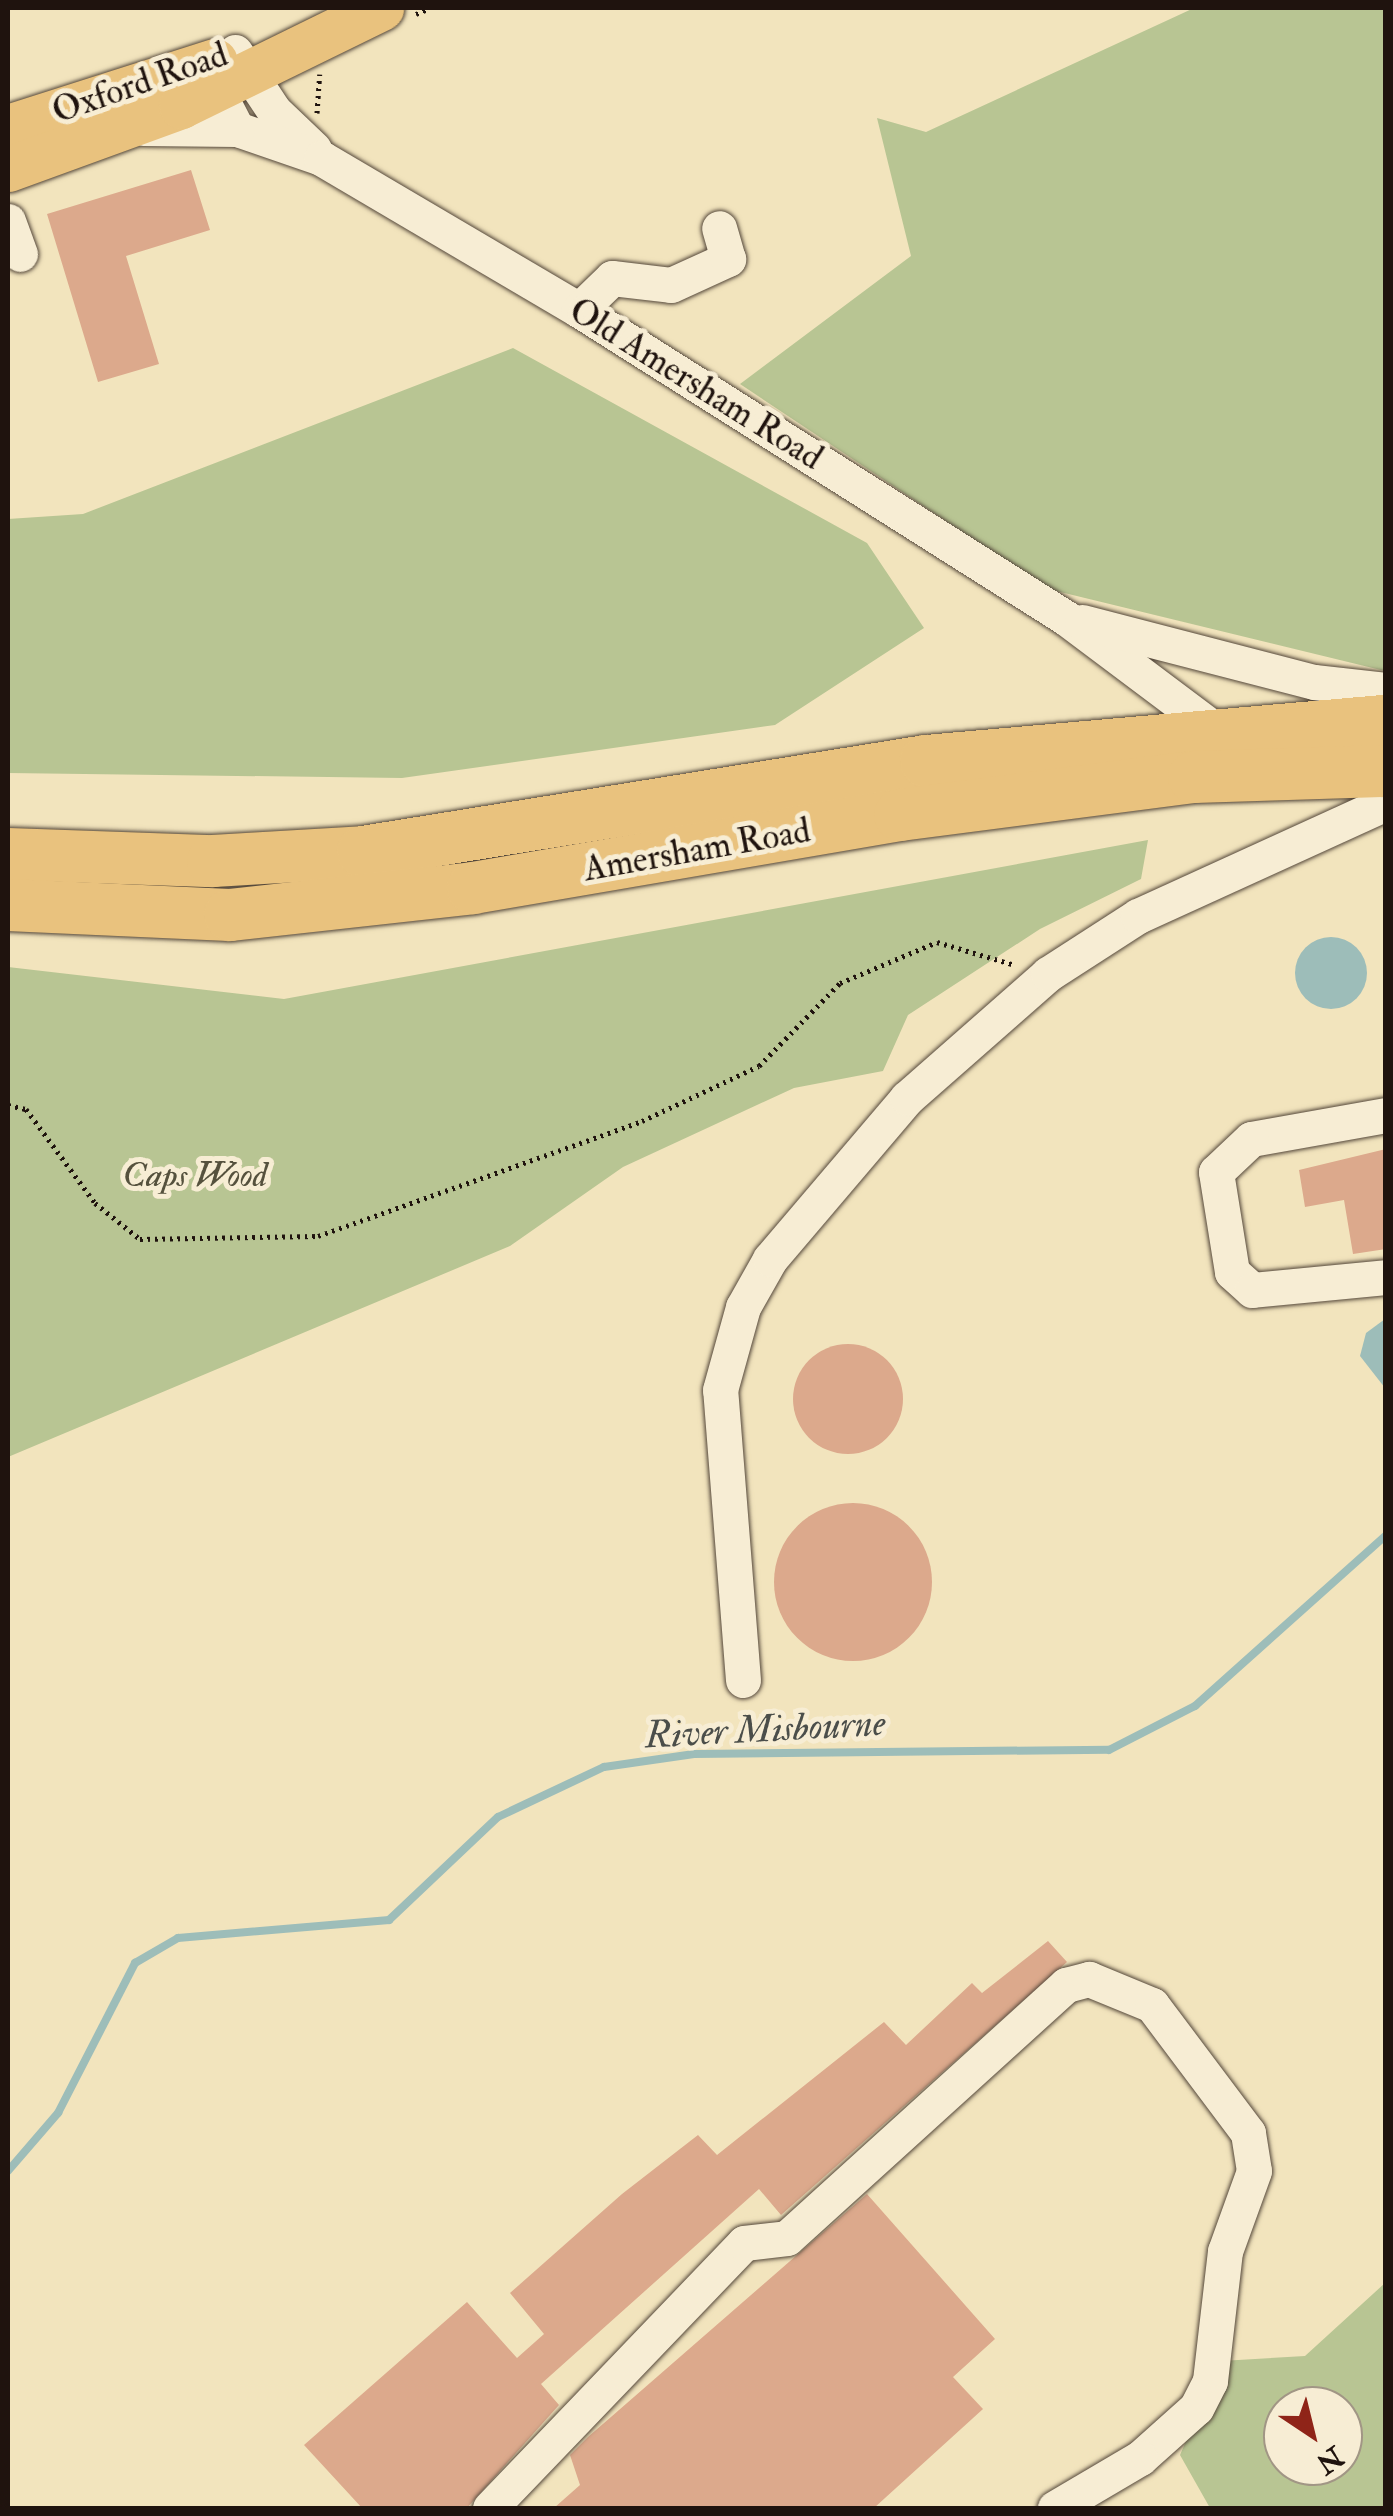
<!DOCTYPE html>
<html>
<head>
<meta charset="utf-8">
<style>
	body { margin:0 }
	#map { position:relative; width:1393px; height:2516px; overflow:hidden; background:#f2e4bd; font-family:"IM FELL Double Pica",serif }
	div>[style] { position:absolute }
	.green>* { inset:0; background:#b8c593 }
	.water>* { inset:0; background:#9dbdb9 }
	.round { border-radius:50% }
	.stream>* { height:8px; margin:-4px; padding:0 4px; transform-origin:4px; border-radius:4px; background:#9dbdb9 }
	.building>* { inset:0; background:#dca98c }
	.path>* { height:5px; margin-top:-2.5px; transform-origin:0; background:repeating-linear-gradient(90deg,#1f130e 0 2.5px,transparent 0 7.5px) }
	.roads { filter:drop-shadow(0 0 2px #54473a) drop-shadow(0 0 2px #54473a) }
	.minor>* { height:35px; margin:-17.5px; padding:0 17.5px; transform-origin:17.5px; border-radius:17.5px; background:#f7edd4 }
	.major>* { height:45px; margin:-22.5px; padding:0 22.5px; transform-origin:22.5px; border-radius:22.5px; background:#e9c27e }
	.highway>* { height:52px; margin:-26px; padding:0 26px; transform-origin:26px; border-radius:26px; background:#e9c27e }
	span { translate:-50% -50%; white-space:nowrap; text-align:center; line-height:1.15; -webkit-text-stroke:10px #f7edd4; paint-order:stroke }
	.street-label { font-size:35px; color:#1f130e }
	.park-label { font-size:35px; color:#55513d; font-style:italic }
	.water-label { font-size:38px; color:#4b4e4a; font-style:italic }
	.frame { position:absolute; inset:0; border:10px solid #1f130e; pointer-events:none }
	.north { position:absolute; left:1263px; top:2386px; width:100px; height:100px; box-sizing:border-box; background:#f7edd4; border:2px solid #a19685; border-radius:50%; rotate:145deg; font-size:28px; font-weight:700; line-height:40px; text-align:center; color:#1f130e }
	.north::after { content:''; display:block; margin:auto; width:35px; height:45px; background:#8f2418; clip-path:polygon(50% 0,100% 100%,50% 72%,0 100%) }
</style>
</head>
<body>
<div id="map">
	<div class="green">
		<div style="clip-path:polygon(1194px 8px,1385px 8px,1385px 671px,1048px 589px,740px 384px,911px 256px,877px 118px,926px 132px)"></div>
		<div style="clip-path:polygon(513px 348px,867px 543px,924px 628px,775px 725px,402px 778px,8px 773px,8px 519px,83px 514px)"></div>
		<div style="clip-path:polygon(1148px 840px,1141px 879px,1040px 929px,908px 1015px,883px 1071px,794px 1088px,623px 1167px,510px 1246px,8px 1457px,8px 967px,284px 999px)"></div>
		<div style="clip-path:polygon(evenodd,1385px 2283px,1385px 2508px,1210px 2508px,1180px 2455px,1221px 2361px,1305px 2356px,1385px 2283px,1283px 2406px,1343px 2406px,1343px 2466px,1283px 2466px,1283px 2406px)"></div>
	</div>
	<div class="water">
		<div class="round" style="left:1295px;top:937px;width:72px;height:72px"></div>
		<div style="clip-path:polygon(1385px 1319px,1385px 1388px,1360px 1356px,1366px 1333px)"></div>
	</div>
	<div class="stream">
		<div style="left:8px;top:2171px;width:77px;rotate:-49.2deg"></div>
		<div style="left:58px;top:2113px;width:169px;rotate:-62.8deg"></div>
		<div style="left:135px;top:1963px;width:50px;rotate:-30.2deg"></div>
		<div style="left:178px;top:1938px;width:212px;rotate:-4.9deg"></div>
		<div style="left:389px;top:1920px;width:150px;rotate:-43.4deg"></div>
		<div style="left:498px;top:1817px;width:117px;rotate:-25.3deg"></div>
		<div style="left:604px;top:1767px;width:91px;rotate:-8.2deg"></div>
		<div style="left:694px;top:1754px;width:415px;rotate:-0.6deg"></div>
		<div style="left:1109px;top:1750px;width:97px;rotate:-27.1deg"></div>
		<div style="left:1195px;top:1706px;width:256px;rotate:-41.8deg"></div>
	</div>
	<div class="building">
		<div style="clip-path:polygon(191px 170px,210px 230px,126px 256px,159px 364px,98px 382px,47px 214px)"></div>
		<div style="clip-path:polygon(1386px 1149px,1386px 1249px,1353px 1254px,1344px 1200px,1305px 1207px,1299px 1170px)"></div>
		<div class="round" style="left:793px;top:1344px;width:110px;height:110px"></div>
		<div class="round" style="left:774px;top:1503px;width:158px;height:158px"></div>
		<div style="clip-path:polygon(1048px 1941px,1067px 1962px,781px 2215px,759px 2189px,541px 2384px,559px 2405px,467px 2508px,362px 2508px,304px 2445px,467px 2302px,517px 2358px,544px 2334px,510px 2293px,622px 2194px,698px 2135px,717px 2155px,884px 2022px,906px 2045px,972px 1983px,982px 1993px)"></div>
		<div style="clip-path:polygon(867px 2194px,995px 2339px,953px 2377px,983px 2409px,874px 2508px,554px 2508px,580px 2485px,570px 2455px,588px 2437px)"></div>
	</div>
	<div class="path">
		<div style="left:416px;top:14px;width:15px;rotate:-23deg"></div>
		<div style="left:317px;top:113px;width:39px;rotate:-86deg"></div>
		<div style="left:8px;top:1105px;width:18px;rotate:13deg"></div>
		<div style="left:26px;top:1109px;width:117px;rotate:53.7deg"></div>
		<div style="left:95px;top:1203px;width:58px;rotate:38.7deg"></div>
		<div style="left:140px;top:1239px;width:178px;rotate:-1deg"></div>
		<div style="left:318px;top:1236px;width:344px;rotate:-19.5deg"></div>
		<div style="left:642px;top:1121px;width:129px;rotate:-25.2deg"></div>
		<div style="left:759px;top:1066px;width:116px;rotate:-45.7deg"></div>
		<div style="left:840px;top:983px;width:105px;rotate:-22.9deg"></div>
		<div style="left:937px;top:942px;width:81px;rotate:16.4deg"></div>
	</div>
	<div class="roads">
		<div class="minor">
			<div style="left:235px;top:52px;width:71px;rotate:56.5deg"></div>
			<div style="left:274px;top:111px;width:55px;rotate:43.5deg"></div>
			<div style="left:206px;top:69px;width:68px;rotate:62.7deg"></div>
			<div style="left:237px;top:129px;width:89px;rotate:19deg"></div>
			<div style="left:321px;top:158px;width:299px;rotate:30.5deg"></div>
			<div style="left:579px;top:310px;width:576px;rotate:32.31deg"></div>
			<div style="left:1066px;top:618px;width:200px;rotate:36.9deg"></div>
			<div style="left:143px;top:128px;width:94px;rotate:0.6deg"></div>
			<div style="left:8px;top:221px;width:35px;rotate:70deg"></div>
			<div style="left:579px;top:310px;width:46px;rotate:-44.1deg"></div>
			<div style="left:612px;top:278px;width:59px;rotate:6.8deg"></div>
			<div style="left:671px;top:285px;width:63px;rotate:-24.5deg"></div>
			<div style="left:728px;top:259px;width:32px;rotate:-106deg"></div>
			<div style="left:1082px;top:622px;width:240px;rotate:14.5deg"></div>
			<div style="left:1314px;top:682px;width:72px;rotate:6.3deg"></div>
			<div style="left:1386px;top:1115px;width:137px;rotate:169.9deg"></div>
			<div style="left:1251px;top:1139px;width:48px;rotate:136.7deg"></div>
			<div style="left:1216px;top:1172px;width:101px;rotate:80.9deg"></div>
			<div style="left:1232px;top:1272px;width:27px;rotate:42deg"></div>
			<div style="left:1252px;top:1290px;width:135px;rotate:-5.5deg"></div>
			<div style="left:743px;top:1680px;width:291px;rotate:-94.5deg"></div>
			<div style="left:720px;top:1390px;width:86px;rotate:-74.5deg"></div>
			<div style="left:743px;top:1307px;width:55px;rotate:-60.6deg"></div>
			<div style="left:770px;top:1259px;width:211px;rotate:-49.6deg"></div>
			<div style="left:907px;top:1098px;width:188px;rotate:-41.3deg"></div>
			<div style="left:1048px;top:974px;width:107px;rotate:-32.8deg"></div>
			<div style="left:1138px;top:916px;width:273px;rotate:-24.5deg"></div>
			<div style="left:490px;top:2508px;width:367px;rotate:-46.2deg"></div>
			<div style="left:744px;top:2243px;width:43px;rotate:-6.6deg"></div>
			<div style="left:787px;top:2238px;width:377px;rotate:-42.2deg"></div>
			<div style="left:1066px;top:1985px;width:24px;rotate:-15deg"></div>
			<div style="left:1089px;top:1979px;width:68px;rotate:22.4deg"></div>
			<div style="left:1152px;top:2005px;width:160px;rotate:53.1deg"></div>
			<div style="left:1248px;top:2133px;width:38px;rotate:81deg"></div>
			<div style="left:1254px;top:2171px;width:85px;rotate:109.9deg"></div>
			<div style="left:1225px;top:2251px;width:131px;rotate:96.6deg"></div>
			<div style="left:1210px;top:2381px;width:30px;rotate:117deg"></div>
			<div style="left:1196px;top:2408px;width:75px;rotate:138.2deg"></div>
			<div style="left:1140px;top:2458px;width:99px;rotate:149.5deg"></div>
		</div>
		<div class="major">
			<div style="left:8px;top:127px;width:217px;rotate:-17.7deg"></div>
			<div style="left:8px;top:169px;width:184px;rotate:-20deg"></div>
			<div style="left:181px;top:106px;width:223px;rotate:-26.1deg"></div>
		</div>
		<div class="highway">
			<div style="left:8px;top:854px;width:205px;rotate:2deg"></div>
			<div style="left:213px;top:861px;width:150px;rotate:-3.4deg"></div>
			<div style="left:363px;top:852px;width:570px;rotate:-9.18deg"></div>
			<div style="left:926px;top:761px;width:462px;rotate:-5deg"></div>
			<div style="left:8px;top:905px;width:222px;rotate:2.6deg"></div>
			<div style="left:230px;top:915px;width:244px;rotate:-6.3deg"></div>
			<div style="left:473px;top:888px;width:433px;rotate:-9.7deg"></div>
			<div style="left:900px;top:815px;width:296px;rotate:-7.4deg"></div>
			<div style="left:1194px;top:777px;width:192px;rotate:-1.8deg"></div>
		</div>
	</div>
	<div class="street-label">
		<span style="left:140px;top:83px;rotate:-19deg">Oxford Road</span>
		<span style="left:696px;top:384px;rotate:32deg">Old Amersham Road</span>
		<span style="left:697px;top:850px;rotate:-10deg">Amersham Road</span>
	</div>
	<div class="park-label">
		<span style="left:195px;top:1175px">Caps Wood</span>
	</div>
	<div class="water-label">
		<span style="left:765px;top:1730px;rotate:-3deg">River Misbourne</span>
	</div>
	<div class="frame"></div>
	<div class="north">N</div>
</div>
</body>
</html>
